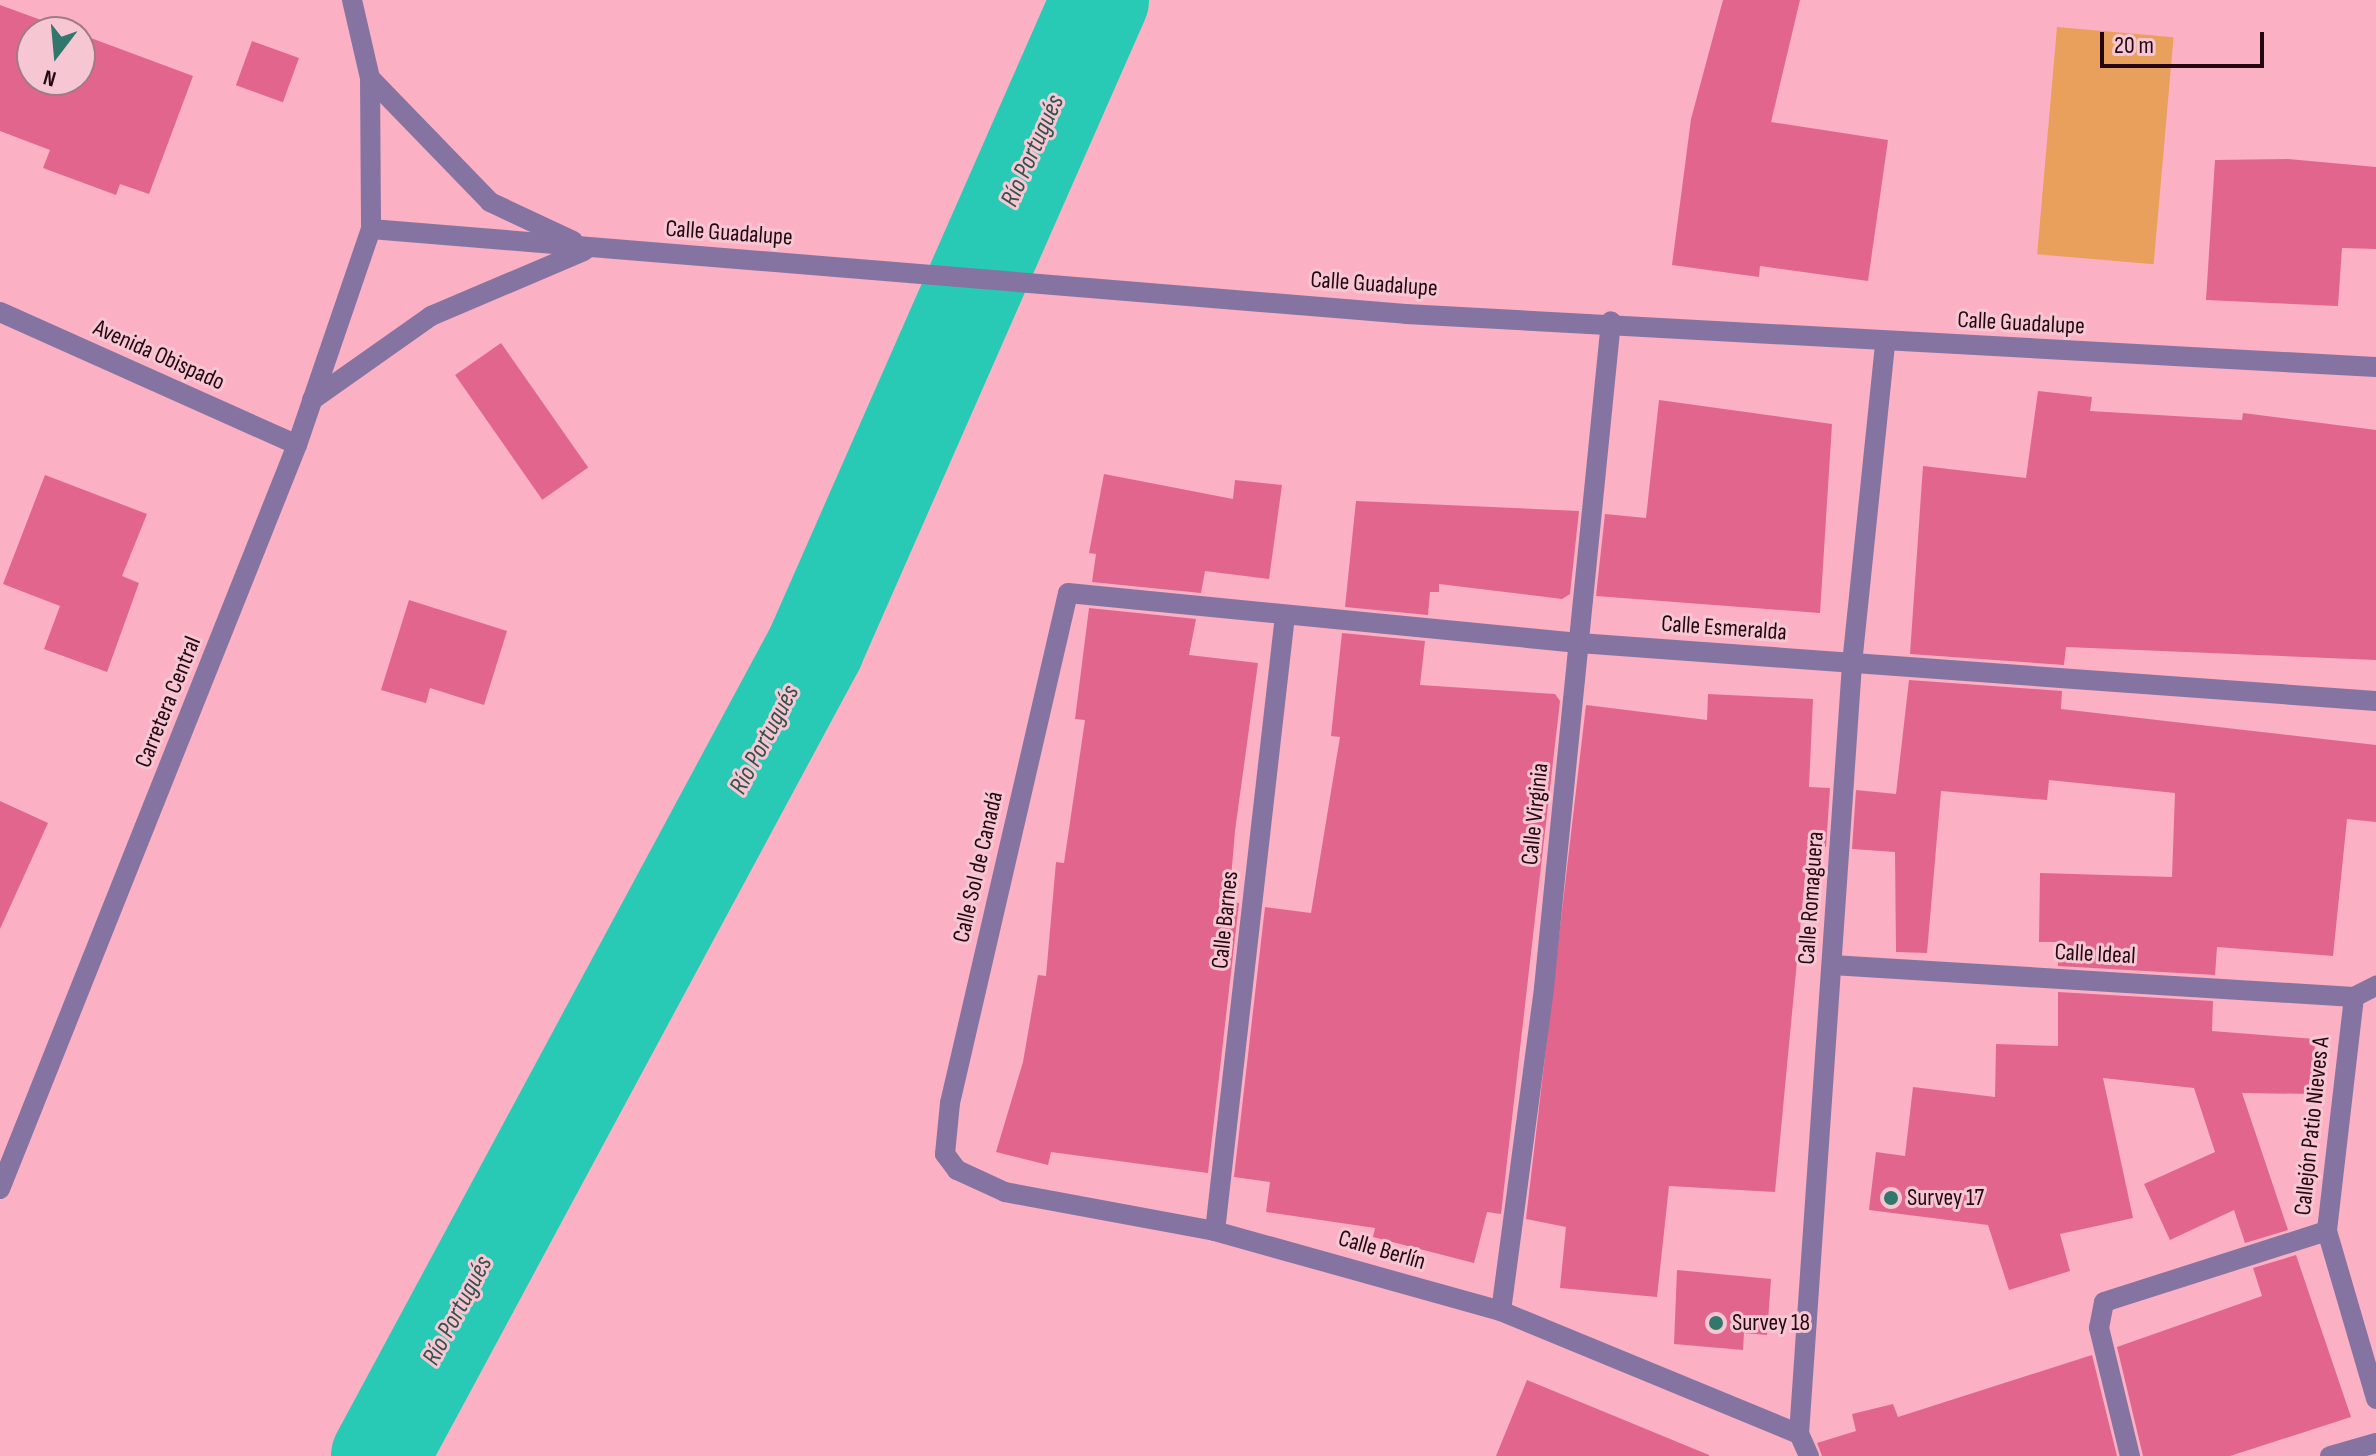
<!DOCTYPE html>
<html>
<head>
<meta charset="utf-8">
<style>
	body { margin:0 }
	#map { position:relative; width:2376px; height:1456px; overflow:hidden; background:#fcb0c4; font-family:"Sofia Sans Condensed",sans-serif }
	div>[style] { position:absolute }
	.green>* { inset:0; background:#eaa05d; transform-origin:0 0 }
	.river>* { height:98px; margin:-49px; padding:0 49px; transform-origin:49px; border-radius:49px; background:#29cab5 }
	.building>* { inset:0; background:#e2658e; transform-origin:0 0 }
	.minor>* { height:20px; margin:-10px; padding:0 10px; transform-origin:10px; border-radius:10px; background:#8574a2 }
	.tertiary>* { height:20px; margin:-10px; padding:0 10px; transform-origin:10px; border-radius:10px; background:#8574a2 }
	.dots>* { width:22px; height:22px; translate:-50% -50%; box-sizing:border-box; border:4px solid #f6c7d3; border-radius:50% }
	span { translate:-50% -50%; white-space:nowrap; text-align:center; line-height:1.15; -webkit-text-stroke:6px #f6c7d3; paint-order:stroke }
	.street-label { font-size:24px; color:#230811 }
	.poi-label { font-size:24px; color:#230811 }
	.left { translate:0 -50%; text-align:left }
	.water-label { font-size:26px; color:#33524c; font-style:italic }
	.north { position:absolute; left:16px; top:16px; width:80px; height:80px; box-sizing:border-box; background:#f6c7d3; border:2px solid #a27b85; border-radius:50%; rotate:196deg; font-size:22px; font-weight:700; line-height:32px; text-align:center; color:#230811 }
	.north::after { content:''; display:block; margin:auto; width:28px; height:36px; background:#32776c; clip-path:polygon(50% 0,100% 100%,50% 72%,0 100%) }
	.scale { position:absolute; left:2100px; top:32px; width:164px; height:36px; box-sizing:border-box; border:4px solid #230811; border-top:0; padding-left:10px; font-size:24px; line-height:28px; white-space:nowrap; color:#230811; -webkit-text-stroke:6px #f6c7d3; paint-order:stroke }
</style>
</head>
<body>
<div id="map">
	<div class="green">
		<div style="left:2057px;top:27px;width:117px;height:228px;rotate:5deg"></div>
	</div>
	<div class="river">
		<div style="left:380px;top:1456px;width:918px;rotate:-61.7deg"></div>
		<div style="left:815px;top:648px;width:708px;rotate:-66.26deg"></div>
	</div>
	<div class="building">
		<div style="clip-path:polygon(1723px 0,1800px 0,1771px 122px,1888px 140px,1868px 281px,1760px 266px,1759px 277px,1672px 265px,1691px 119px)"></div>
		<div style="clip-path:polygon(0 5px,74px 32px,32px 32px,32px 80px,80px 80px,80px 34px,193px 76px,149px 194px,120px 184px,116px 195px,43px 168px,50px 150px,0 131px)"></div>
		<div style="left:252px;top:41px;width:50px;height:47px;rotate:20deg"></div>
		<div style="clip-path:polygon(2288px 159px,2376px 167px,2376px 249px,2342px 248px,2338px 306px,2206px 300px,2215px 160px)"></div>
		<div style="left:501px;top:343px;width:152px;height:56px;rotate:55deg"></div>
		<div style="clip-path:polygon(2038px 391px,2092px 397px,2090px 411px,2242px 420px,2243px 413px,2376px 430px,2376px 660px,2066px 647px,2064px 665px,1910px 654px,1923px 466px,2026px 478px)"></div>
		<div style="clip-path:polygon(1659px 400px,1832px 424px,1820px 613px,1596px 596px,1605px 514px,1646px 518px)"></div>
		<div style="clip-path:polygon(1104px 474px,1233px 499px,1235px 480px,1282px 485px,1269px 579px,1205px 571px,1201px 593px,1092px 582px,1096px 554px,1089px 553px)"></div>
		<div style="clip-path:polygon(45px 475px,147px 514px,122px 576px,139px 583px,107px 672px,44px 649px,60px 606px,3px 584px)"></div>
		<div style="clip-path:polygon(1356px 501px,1579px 511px,1570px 594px,1562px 599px,1439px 584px,1439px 592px,1430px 592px,1428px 615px,1345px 607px)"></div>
		<div style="clip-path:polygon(409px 600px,507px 631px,484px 705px,430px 688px,426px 703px,381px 690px)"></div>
		<div style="clip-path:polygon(1089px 608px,1196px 619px,1189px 655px,1258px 663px,1235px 831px,1229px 902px,1239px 903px,1208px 1173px,1051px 1152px,1048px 1165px,996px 1152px,1023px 1062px,1038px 975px,1046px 976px,1056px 862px,1064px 863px,1085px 720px,1075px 719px)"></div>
		<div style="clip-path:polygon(1342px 633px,1425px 641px,1420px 685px,1555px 694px,1560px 701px,1501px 1214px,1487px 1212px,1474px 1263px,1373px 1237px,1375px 1228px,1266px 1212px,1270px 1182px,1234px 1177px,1265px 907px,1311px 913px,1340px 737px,1331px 736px)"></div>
		<div style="clip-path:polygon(1909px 680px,2062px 691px,2061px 709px,2376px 745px,2376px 822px,2347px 819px,2333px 956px,2217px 947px,2215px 975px,2058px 966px,2058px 942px,2039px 942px,2040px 873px,2172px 877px,2175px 793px,2049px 780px,2047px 800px,1941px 791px,1927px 953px,1896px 952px,1895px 852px,1852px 849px,1856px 790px,1896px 794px)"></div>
		<div style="clip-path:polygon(1708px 694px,1813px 699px,1809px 787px,1830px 788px,1826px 847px,1808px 845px,1775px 1192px,1669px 1186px,1657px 1297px,1560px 1288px,1566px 1227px,1526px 1219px,1586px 705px,1707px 720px)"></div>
		<div style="clip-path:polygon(0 801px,48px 823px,0 929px)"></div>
		<div style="clip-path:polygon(2058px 992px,2213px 1001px,2212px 1031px,2315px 1039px,2314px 1094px,2242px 1093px,2288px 1230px,2245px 1243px,2234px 1210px,2170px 1240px,2144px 1184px,2215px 1152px,2194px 1088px,2103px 1078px,2133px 1218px,2060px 1234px,2070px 1271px,2009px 1290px,1988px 1225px,1869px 1210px,1876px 1152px,1905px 1156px,1913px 1087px,1995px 1097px,1996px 1044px,2058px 1046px)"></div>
		<div style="clip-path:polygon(2296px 1255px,2351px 1417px,2230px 1456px,2143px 1456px,2117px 1347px,2262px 1296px,2253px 1268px)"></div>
		<div style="clip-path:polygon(1677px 1270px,1771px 1279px,1767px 1335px,1744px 1333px,1743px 1350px,1674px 1344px)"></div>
		<div style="clip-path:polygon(2092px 1355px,2117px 1456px,1822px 1456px,1817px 1443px,1856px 1431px,1852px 1414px,1893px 1404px,1898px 1417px)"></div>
		<div style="clip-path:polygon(1527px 1380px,1709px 1455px,1709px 1456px,1496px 1456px)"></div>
	</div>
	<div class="minor">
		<div style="left:352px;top:0;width:80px;rotate:77deg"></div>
		<div style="left:370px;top:78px;width:151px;rotate:89.6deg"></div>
		<div style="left:0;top:312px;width:325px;rotate:24.1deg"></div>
		<div style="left:1832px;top:965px;width:523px;rotate:3.51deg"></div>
		<div style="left:2354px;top:997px;width:236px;rotate:96.6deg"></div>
		<div style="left:2327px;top:1231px;width:175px;rotate:73.7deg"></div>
		<div style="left:2354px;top:997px;width:25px;rotate:-27deg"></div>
		<div style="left:1215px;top:1231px;width:619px;rotate:-83.51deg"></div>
		<div style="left:1501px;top:1311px;width:326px;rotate:-82.4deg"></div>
		<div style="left:1544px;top:988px;width:670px;rotate:-84.26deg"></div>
		<div style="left:1799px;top:1434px;width:322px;rotate:-157.6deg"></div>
		<div style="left:1501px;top:1311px;width:297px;rotate:-164.4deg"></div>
		<div style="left:1215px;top:1231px;width:214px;rotate:-169.5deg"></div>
		<div style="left:1005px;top:1192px;width:53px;rotate:-155.4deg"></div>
		<div style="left:957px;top:1170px;width:20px;rotate:-127deg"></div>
		<div style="left:945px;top:1154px;width:51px;rotate:-84.4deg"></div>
		<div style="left:950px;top:1103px;width:523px;rotate:-76.97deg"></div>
		<div style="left:1068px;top:593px;width:513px;rotate:5.59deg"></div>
		<div style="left:1579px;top:643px;width:799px;rotate:4.16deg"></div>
		<div style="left:1809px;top:1456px;width:24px;rotate:-114deg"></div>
		<div style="left:1799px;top:1434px;width:772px;rotate:-86.06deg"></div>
		<div style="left:1852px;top:664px;width:323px;rotate:-84.1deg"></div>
		<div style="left:2130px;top:1456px;width:132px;rotate:-103.6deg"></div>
		<div style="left:2099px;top:1328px;width:26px;rotate:-79deg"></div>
		<div style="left:2104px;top:1302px;width:234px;rotate:-17.7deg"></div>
		<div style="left:2330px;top:1456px;width:48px;rotate:-15.8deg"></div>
	</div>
	<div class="tertiary">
		<div style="left:370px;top:78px;width:173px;rotate:45.9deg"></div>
		<div style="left:490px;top:202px;width:92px;rotate:25.2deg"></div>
		<div style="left:312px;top:400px;width:146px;rotate:-35.2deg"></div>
		<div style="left:431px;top:316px;width:166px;rotate:-23deg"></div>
		<div style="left:0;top:1189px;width:801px;rotate:-68.24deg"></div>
		<div style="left:297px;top:445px;width:228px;rotate:-71.1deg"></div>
		<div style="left:371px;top:229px;width:1038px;rotate:4.69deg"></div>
		<div style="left:1406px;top:314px;width:971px;rotate:3.13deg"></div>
	</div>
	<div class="dots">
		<div style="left:1891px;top:1198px;background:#32776c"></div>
		<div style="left:1716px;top:1323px;background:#32776c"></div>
	</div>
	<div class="street-label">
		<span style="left:729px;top:233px;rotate:4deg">Calle Guadalupe</span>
		<span style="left:1374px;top:284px;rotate:4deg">Calle Guadalupe</span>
		<span style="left:2021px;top:323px;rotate:3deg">Calle Guadalupe</span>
		<span style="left:159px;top:355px;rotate:24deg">Avenida Obispado</span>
		<span style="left:1724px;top:628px;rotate:4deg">Calle Esmeralda</span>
		<span style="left:168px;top:702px;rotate:-68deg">Carretera Central</span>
		<span style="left:1535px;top:814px;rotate:-84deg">Calle Virginia</span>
		<span style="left:978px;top:867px;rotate:-77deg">Calle Sol de Canadá</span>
		<span style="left:1811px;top:898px;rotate:-86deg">Calle Romaguera</span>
		<span style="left:1225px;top:920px;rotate:-84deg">Calle Barnes</span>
		<span style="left:2095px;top:954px;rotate:3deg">Calle Ideal</span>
		<span style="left:2312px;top:1126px;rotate:-84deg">Callejón Patio Nieves A</span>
		<span style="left:1382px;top:1250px;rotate:16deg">Calle Berlín</span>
	</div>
	<div class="poi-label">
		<span class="left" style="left:1907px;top:1198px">Survey 17</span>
		<span class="left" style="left:1732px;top:1323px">Survey 18</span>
	</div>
	<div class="water-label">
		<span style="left:1033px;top:151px;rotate:-66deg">Río Portugués</span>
		<span style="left:765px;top:740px;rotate:-62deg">Río Portugués</span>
		<span style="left:458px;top:1311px;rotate:-62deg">Río Portugués</span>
	</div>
	<div class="north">N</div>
	<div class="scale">20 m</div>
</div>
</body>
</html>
